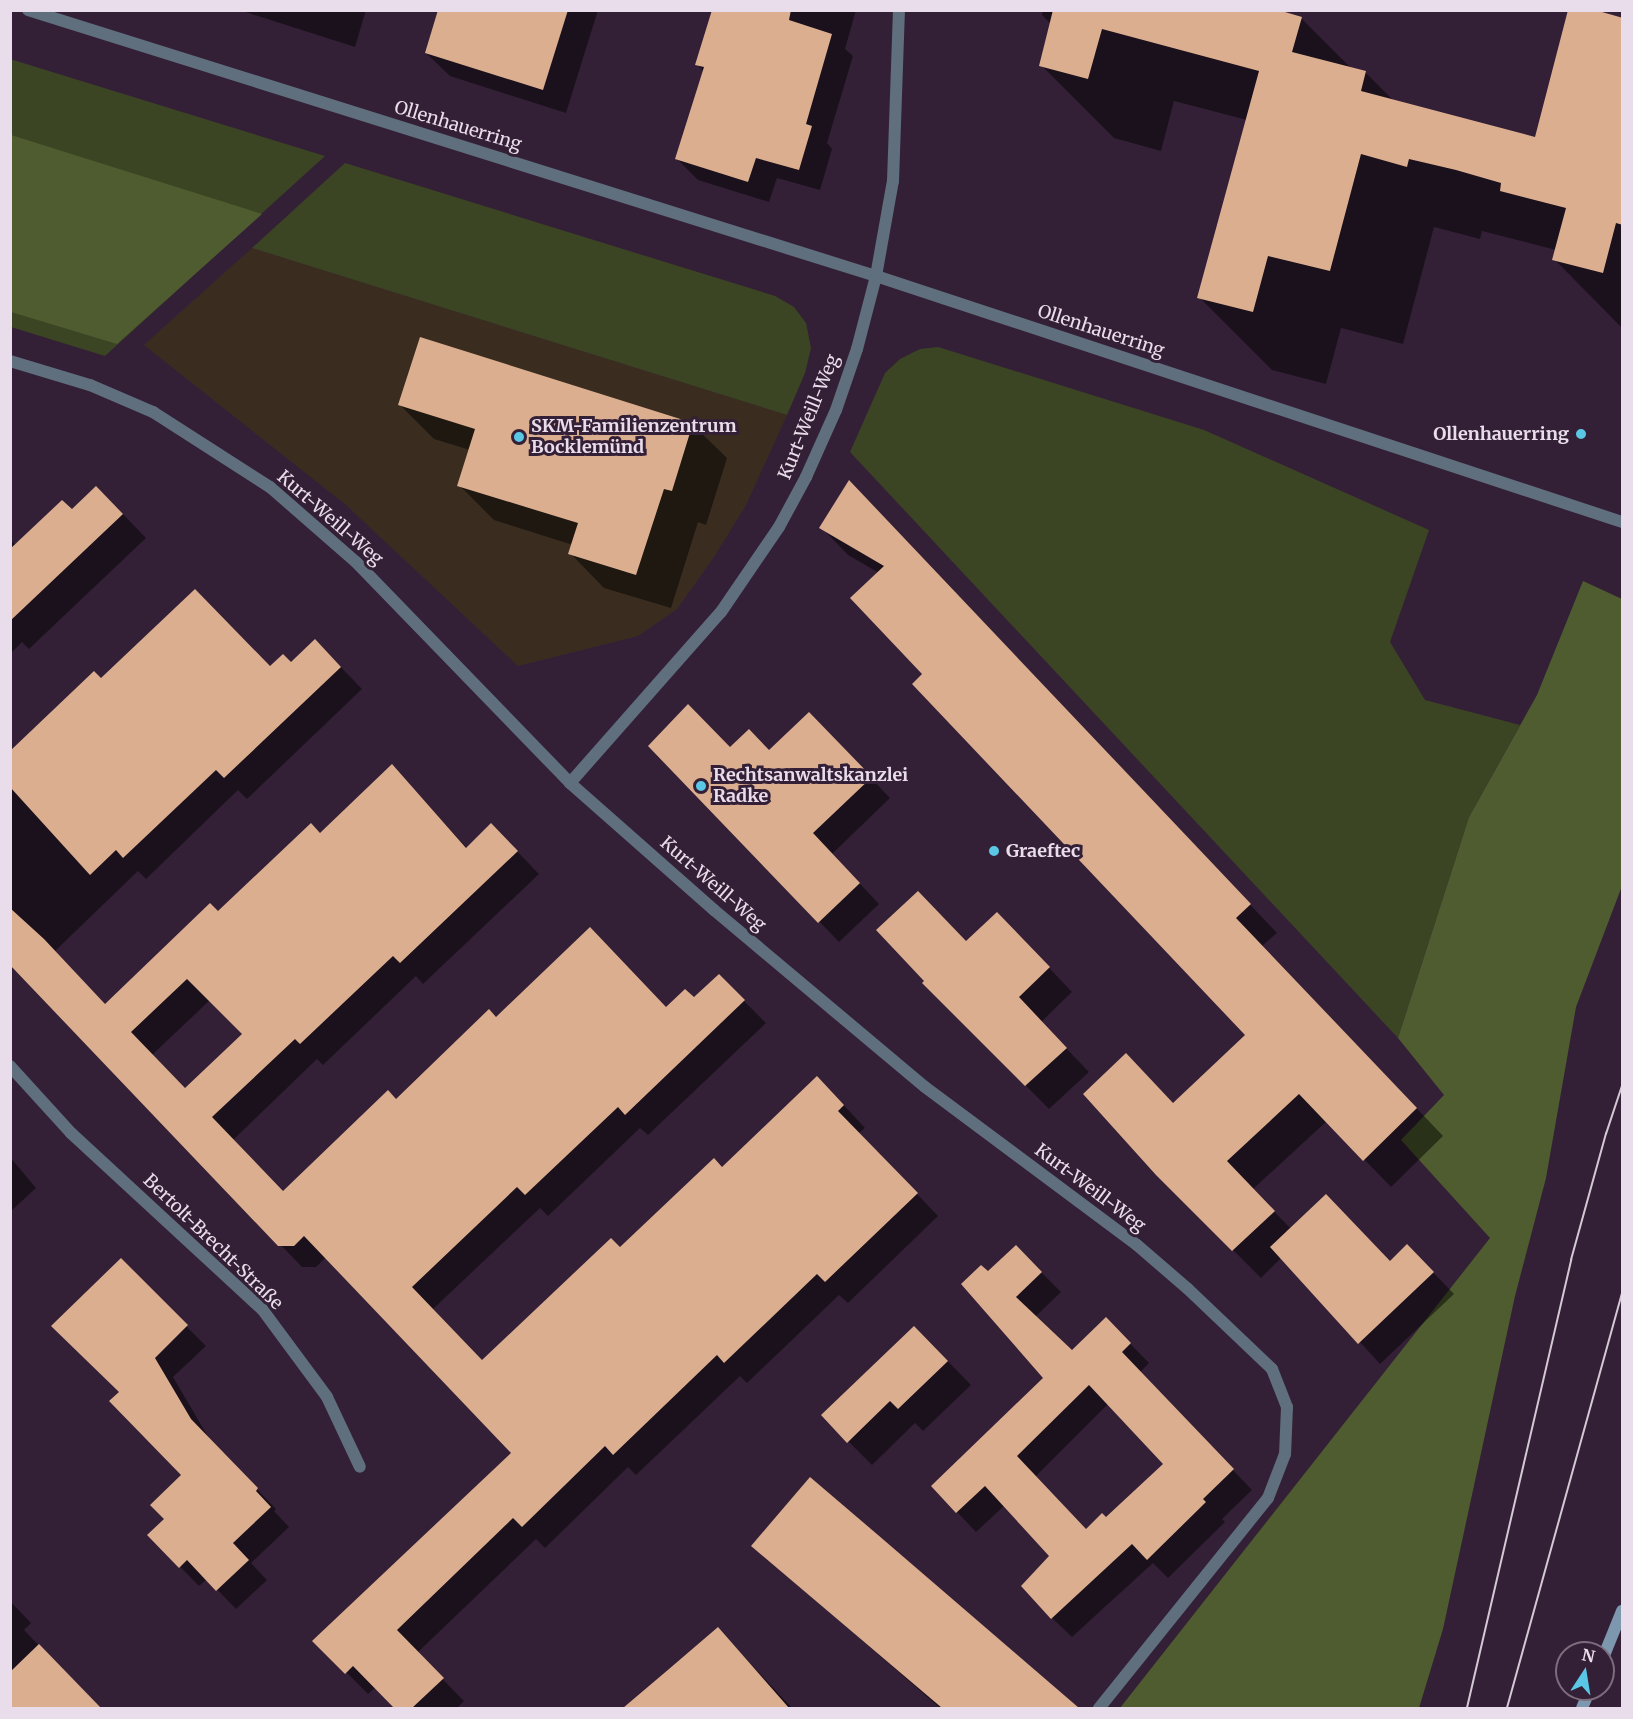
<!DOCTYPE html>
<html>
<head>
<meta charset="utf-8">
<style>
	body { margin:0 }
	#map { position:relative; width:1633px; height:1719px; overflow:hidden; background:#342036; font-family:Merriweather,serif }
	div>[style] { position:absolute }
	.education>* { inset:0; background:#3a2d20 }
	.green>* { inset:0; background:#3b4524 }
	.forest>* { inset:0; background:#4e5c30 }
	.shadow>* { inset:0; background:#0007 }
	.building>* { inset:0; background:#dcae90 }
	.minor>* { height:12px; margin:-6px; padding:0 6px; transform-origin:6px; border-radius:6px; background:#5f6f7e }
	.secondary>* { height:12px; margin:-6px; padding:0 6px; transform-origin:6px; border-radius:6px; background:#7d97af }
	.tram>* { height:1.5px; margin:-0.75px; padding:0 0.75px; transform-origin:0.75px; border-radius:0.75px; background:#d5c8d6 }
	.dots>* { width:16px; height:16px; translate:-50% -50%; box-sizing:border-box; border:3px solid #342036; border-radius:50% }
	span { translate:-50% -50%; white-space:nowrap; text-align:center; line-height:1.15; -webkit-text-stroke:6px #342036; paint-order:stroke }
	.street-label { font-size:18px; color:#eaddeb }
	.poi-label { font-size:18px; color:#eaddeb; font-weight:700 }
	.left { translate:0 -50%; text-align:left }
	.right { translate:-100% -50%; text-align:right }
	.frame { position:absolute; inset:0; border:12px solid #eaddeb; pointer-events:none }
	.north { position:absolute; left:1555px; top:1641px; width:60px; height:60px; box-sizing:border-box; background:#342036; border:2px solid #7d6c7e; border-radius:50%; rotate:12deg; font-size:16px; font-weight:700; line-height:24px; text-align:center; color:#eaddeb }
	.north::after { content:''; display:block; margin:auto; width:21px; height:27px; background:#5ac8e5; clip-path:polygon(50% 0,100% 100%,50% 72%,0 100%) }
</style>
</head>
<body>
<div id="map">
	<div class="education">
		<div style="clip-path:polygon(252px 248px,787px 415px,746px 505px,714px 557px,677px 609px,638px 636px,518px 666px,346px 505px,144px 345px)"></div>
	</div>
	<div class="green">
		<div style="clip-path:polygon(10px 59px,325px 156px,105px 356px,11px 327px)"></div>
		<div style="clip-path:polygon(345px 163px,775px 296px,794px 307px,806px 323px,811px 348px,805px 373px,787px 415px,252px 248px)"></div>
		<div style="clip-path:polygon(938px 347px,1204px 430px,1429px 530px,1390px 642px,1425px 700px,1520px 725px,1469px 817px,1398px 1038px,850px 452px,885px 373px,900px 359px,920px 349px)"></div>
	</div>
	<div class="forest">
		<div style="clip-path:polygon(11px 135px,262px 214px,117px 344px,11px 312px)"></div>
		<div style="clip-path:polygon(1583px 581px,1622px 599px,1622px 886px,1576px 1007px,1546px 1178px,1515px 1296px,1443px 1629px,1419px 1708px,1120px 1708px,1490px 1238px,1401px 1140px,1444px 1095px,1398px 1038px,1469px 817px,1537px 695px)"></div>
	</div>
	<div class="shadow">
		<div style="clip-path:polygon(239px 10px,366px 10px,355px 47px)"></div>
		<div style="clip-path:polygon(440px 10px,598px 10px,566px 113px,450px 76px,426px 53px)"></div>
		<div style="clip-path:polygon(713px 10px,856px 10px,845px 49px,853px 56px,827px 143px,832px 149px,820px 190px,777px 178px,769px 202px,698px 180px,677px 159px,704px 72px,697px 64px)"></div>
		<div style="clip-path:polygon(1043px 10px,1272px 10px,1301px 18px,1352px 69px,1366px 73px,1395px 102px,1536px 138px,1622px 22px,1622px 328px,1554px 259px,1556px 250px,1482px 231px,1480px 239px,1434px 227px,1403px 344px,1341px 328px,1326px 384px,1272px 370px,1199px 297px,1247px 120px,1174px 101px,1161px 151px,1114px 138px,1041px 65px,1051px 24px,1042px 15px)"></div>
		<div style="clip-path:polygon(400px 405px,692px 424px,727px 458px,706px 525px,698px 522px,671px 608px,604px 588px,570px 553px,573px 545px,494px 520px,459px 485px,470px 450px,434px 439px)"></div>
		<div style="clip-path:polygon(876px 510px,1277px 933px,1262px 946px,1443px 1136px,1391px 1187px,1327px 1121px,1253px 1189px,1291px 1229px,1390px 1262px,1428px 1267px,1454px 1294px,1380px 1364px,1282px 1257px,1261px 1278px,1157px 1174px,1174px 1104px,1247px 1036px,925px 674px,879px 573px,848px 555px,821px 527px)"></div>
		<div style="clip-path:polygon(72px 511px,120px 511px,146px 538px,29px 649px,22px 642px,10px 654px,10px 558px)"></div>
		<div style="clip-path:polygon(10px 540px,16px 545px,10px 550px)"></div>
		<div style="clip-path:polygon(evenodd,337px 663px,362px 689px,247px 799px,238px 790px,146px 879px,138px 871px,54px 952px,105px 1006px,218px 913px,320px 835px,392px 766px,467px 848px,513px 847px,539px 874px,423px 984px,416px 976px,323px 1065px,317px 1059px,233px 1140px,283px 1192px,497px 1019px,667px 1008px,694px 999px,719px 976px,766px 1023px,648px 1135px,640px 1128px,548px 1216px,540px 1208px,433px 1309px,483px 1362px,722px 1168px,839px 1100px,865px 1128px,859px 1133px,938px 1216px,848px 1303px,839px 1295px,747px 1383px,740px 1376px,636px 1475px,628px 1467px,545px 1548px,536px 1539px,417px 1653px,464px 1701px,457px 1708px,396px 1708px,376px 1687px,368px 1694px,315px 1641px,513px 1453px,326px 1257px,316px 1267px,302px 1267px,10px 964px,10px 753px,101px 680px,270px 668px,291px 664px,337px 663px,210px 1000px,244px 1034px,186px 1090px,152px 1055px,210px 1000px)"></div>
		<div style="clip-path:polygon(829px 734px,890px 798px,832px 854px,879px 904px,839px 942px,651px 746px,770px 752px)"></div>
		<div style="clip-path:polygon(1020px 937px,1072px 992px,1041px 1022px,1089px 1072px,1049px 1109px,924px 983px,967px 943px)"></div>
		<div style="clip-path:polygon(10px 1157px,36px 1188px,10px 1212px)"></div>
		<div style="clip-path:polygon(evenodd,1016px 1247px,1061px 1292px,1035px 1317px,1072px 1352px,1106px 1319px,1149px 1363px,1140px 1372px,1252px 1490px,1222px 1519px,1225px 1522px,1168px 1578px,1153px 1563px,1072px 1637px,1052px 1618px,1051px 1556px,1005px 1505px,976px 1532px,957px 1512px,1045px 1378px,988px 1273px,1016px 1247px,1108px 1404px,1165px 1465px,1107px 1519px,1086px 1531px,1035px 1477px,1108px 1404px)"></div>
		<div style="clip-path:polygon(121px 1261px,206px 1346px,173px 1377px,210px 1440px,276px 1509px,274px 1511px,289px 1527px,251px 1563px,267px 1580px,236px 1609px,207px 1579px,199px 1586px,149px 1535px,166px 1519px,183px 1475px,121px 1392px)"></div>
		<div style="clip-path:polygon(938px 1351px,971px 1385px,923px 1431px,915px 1423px,872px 1465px,848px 1441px)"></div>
		<div style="clip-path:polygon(753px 1546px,1058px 1692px,1074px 1708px,940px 1708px)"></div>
		<div style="clip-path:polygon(10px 1601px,31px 1623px,24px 1630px,99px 1708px,10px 1708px)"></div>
		<div style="clip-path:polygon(718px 1629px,792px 1708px,625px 1708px)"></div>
	</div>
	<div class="building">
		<div style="clip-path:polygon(438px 10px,568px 10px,543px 90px,425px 53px)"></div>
		<div style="clip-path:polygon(712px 10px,791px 10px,789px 20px,832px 34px,806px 124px,812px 126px,799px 170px,756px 158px,748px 182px,675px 159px,704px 67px,695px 65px)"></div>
		<div style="clip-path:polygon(1053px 10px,1278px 10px,1302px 17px,1292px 52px,1366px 71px,1361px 91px,1535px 137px,1568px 10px,1595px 10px,1623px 18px,1623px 225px,1616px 223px,1603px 273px,1552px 260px,1566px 208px,1500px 191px,1501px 183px,1456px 170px,1409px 159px,1407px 167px,1361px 154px,1330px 271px,1268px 256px,1253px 312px,1197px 298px,1259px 71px,1102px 29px,1088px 79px,1039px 66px)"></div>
		<div style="clip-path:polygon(420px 337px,693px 423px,672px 491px,664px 489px,636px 575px,568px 554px,578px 523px,457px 486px,475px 429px,398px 405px)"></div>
		<div style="clip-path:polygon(849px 480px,1251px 904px,1236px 918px,1417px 1108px,1363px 1161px,1299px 1094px,1227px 1161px,1275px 1211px,1232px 1251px,1156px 1175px,1083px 1094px,1126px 1053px,1173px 1103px,1245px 1035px,912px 684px,922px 674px,850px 598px,884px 566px,819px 528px)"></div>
		<div style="clip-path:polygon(96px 486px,123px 514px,10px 621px,10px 549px,62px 500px,72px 509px)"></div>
		<div style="clip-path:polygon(195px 589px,270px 666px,283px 654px,291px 662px,315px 639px,341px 667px,224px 778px,216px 770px,123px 858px,116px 850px,90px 875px,10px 787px,10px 751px,94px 671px,101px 678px)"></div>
		<div style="clip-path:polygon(688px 704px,730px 747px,749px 729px,769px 750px,809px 712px,872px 777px,813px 833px,860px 883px,818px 923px,648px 746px)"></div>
		<div style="clip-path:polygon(evenodd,392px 764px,466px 848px,491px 823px,518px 851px,400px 963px,393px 956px,300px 1044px,295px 1039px,212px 1117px,283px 1191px,388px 1090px,396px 1099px,489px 1009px,496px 1017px,590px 927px,666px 1007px,685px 989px,694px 997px,719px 974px,745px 1000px,625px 1115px,618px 1107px,525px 1195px,517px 1187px,412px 1287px,482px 1360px,611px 1238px,620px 1247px,714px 1158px,722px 1167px,817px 1076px,844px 1105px,838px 1111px,918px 1193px,825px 1282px,817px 1274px,724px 1363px,717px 1355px,613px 1455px,605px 1446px,522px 1527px,513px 1518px,397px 1630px,444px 1678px,412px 1708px,394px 1708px,353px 1666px,345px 1674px,312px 1641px,511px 1453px,304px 1236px,294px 1246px,278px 1246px,10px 965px,10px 908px,44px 939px,105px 1004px,210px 903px,218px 911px,311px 823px,320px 833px,392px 764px,187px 979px,242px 1034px,185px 1088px,131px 1032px,187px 979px)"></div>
		<div style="clip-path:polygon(918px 891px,966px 941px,997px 912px,1050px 967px,1019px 997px,1067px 1048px,1025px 1086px,922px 983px,924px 981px,876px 930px)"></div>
		<div style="clip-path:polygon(1326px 1194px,1390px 1261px,1407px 1244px,1434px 1272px,1358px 1344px,1270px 1247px)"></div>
		<div style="clip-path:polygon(evenodd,1016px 1245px,1042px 1272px,1016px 1297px,1072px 1350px,1106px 1317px,1131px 1343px,1122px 1352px,1234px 1469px,1203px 1499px,1206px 1502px,1147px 1560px,1132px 1544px,1051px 1619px,1021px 1586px,1049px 1556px,985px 1486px,956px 1513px,931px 1486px,1043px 1378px,961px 1284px,981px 1265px,988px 1271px,1016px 1245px,1089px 1385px,1163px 1464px,1106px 1517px,1102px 1513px,1086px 1529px,1017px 1456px,1089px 1385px)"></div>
		<div style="clip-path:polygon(121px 1258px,188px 1325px,155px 1358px,191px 1419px,258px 1488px,256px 1491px,271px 1507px,233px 1543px,249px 1560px,216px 1591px,187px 1560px,179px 1568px,147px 1535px,164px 1519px,150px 1505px,181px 1475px,109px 1401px,119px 1392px,51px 1326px)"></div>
		<div style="clip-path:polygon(914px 1326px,948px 1361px,898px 1409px,890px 1401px,847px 1443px,821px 1415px)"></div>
		<div style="clip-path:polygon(810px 1477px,878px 1535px,1079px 1708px,942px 1708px,751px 1546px)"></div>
		<div style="clip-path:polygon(718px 1627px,789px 1708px,623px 1708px,669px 1669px)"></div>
		<div style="clip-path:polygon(39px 1644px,101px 1708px,10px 1708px,10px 1672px)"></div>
	</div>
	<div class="minor">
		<div style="left:28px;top:10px;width:889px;rotate:17.42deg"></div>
		<div style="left:876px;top:276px;width:786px;rotate:18.25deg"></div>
		<div style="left:10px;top:361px;width:84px;rotate:16.7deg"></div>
		<div style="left:90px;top:385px;width:69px;rotate:23.2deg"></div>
		<div style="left:153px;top:412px;width:139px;rotate:32.7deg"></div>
		<div style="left:270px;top:487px;width:114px;rotate:41.1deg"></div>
		<div style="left:356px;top:562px;width:308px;rotate:45.9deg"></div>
		<div style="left:570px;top:783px;width:192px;rotate:41.4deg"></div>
		<div style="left:714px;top:910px;width:275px;rotate:40deg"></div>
		<div style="left:925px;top:1087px;width:264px;rotate:36.7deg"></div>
		<div style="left:1137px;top:1245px;width:67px;rotate:40.8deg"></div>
		<div style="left:1188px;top:1289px;width:116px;rotate:43.6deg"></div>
		<div style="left:1272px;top:1369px;width:41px;rotate:68.5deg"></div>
		<div style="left:1287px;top:1407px;width:47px;rotate:92.4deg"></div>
		<div style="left:1285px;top:1454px;width:47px;rotate:111.1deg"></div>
		<div style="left:1268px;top:1498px;width:270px;rotate:128.8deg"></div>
		<div style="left:570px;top:783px;width:228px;rotate:-48.6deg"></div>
		<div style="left:721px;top:612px;width:103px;rotate:-55.7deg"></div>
		<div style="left:779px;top:527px;width:57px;rotate:-61.6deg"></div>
		<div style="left:806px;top:477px;width:73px;rotate:-65.9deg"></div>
		<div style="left:836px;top:410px;width:65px;rotate:-71deg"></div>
		<div style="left:857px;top:349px;width:75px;rotate:-75.4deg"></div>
		<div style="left:876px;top:276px;width:97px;rotate:-79.9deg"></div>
		<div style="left:893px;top:181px;width:171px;rotate:-88deg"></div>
		<div style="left:10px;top:1066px;width:91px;rotate:47.7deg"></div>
		<div style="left:71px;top:1133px;width:260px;rotate:42.7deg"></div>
		<div style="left:262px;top:1309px;width:109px;rotate:53.5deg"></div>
		<div style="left:327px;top:1397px;width:77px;rotate:64.8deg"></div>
	</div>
	<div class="secondary">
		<div style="left:1603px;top:1658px;width:51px;rotate:-68deg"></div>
		<div style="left:1582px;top:1708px;width:21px;rotate:-67deg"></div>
	</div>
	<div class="tram">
		<div style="left:1467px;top:1708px;width:460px;rotate:-76.9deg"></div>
		<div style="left:1571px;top:1260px;width:131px;rotate:-74.5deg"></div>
		<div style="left:1606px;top:1134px;width:51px;rotate:-71.6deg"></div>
		<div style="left:1507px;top:1708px;width:430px;rotate:-74.5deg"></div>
	</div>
	<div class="dots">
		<div style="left:1581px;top:434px;background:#5ac8e5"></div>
		<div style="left:519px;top:437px;background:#5ac8e5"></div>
		<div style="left:701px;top:786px;background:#5ac8e5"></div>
		<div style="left:994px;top:851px;background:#5ac8e5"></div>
	</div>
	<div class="street-label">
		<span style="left:458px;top:126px;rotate:17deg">Ollenhauerring</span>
		<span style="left:1101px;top:331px;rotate:18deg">Ollenhauerring</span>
		<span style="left:809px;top:417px;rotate:-68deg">Kurt-Weill-Weg</span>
		<span style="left:330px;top:518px;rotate:41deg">Kurt-Weill-Weg</span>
		<span style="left:713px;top:884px;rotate:41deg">Kurt-Weill-Weg</span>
		<span style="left:1090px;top:1188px;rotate:37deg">Kurt-Weill-Weg</span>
		<span style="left:213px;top:1242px;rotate:44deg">Bertolt-Brecht-Straße</span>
	</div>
	<div class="poi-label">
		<span class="left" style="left:531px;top:437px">SKM-Familienzentrum<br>Bocklemünd</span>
		<span class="right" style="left:1569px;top:434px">Ollenhauerring</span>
		<span class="left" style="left:713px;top:786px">Rechtsanwaltskanzlei<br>Radke</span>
		<span class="left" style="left:1006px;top:851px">Graeftec</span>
	</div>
	<div class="frame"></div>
	<div class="north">N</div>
</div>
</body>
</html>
